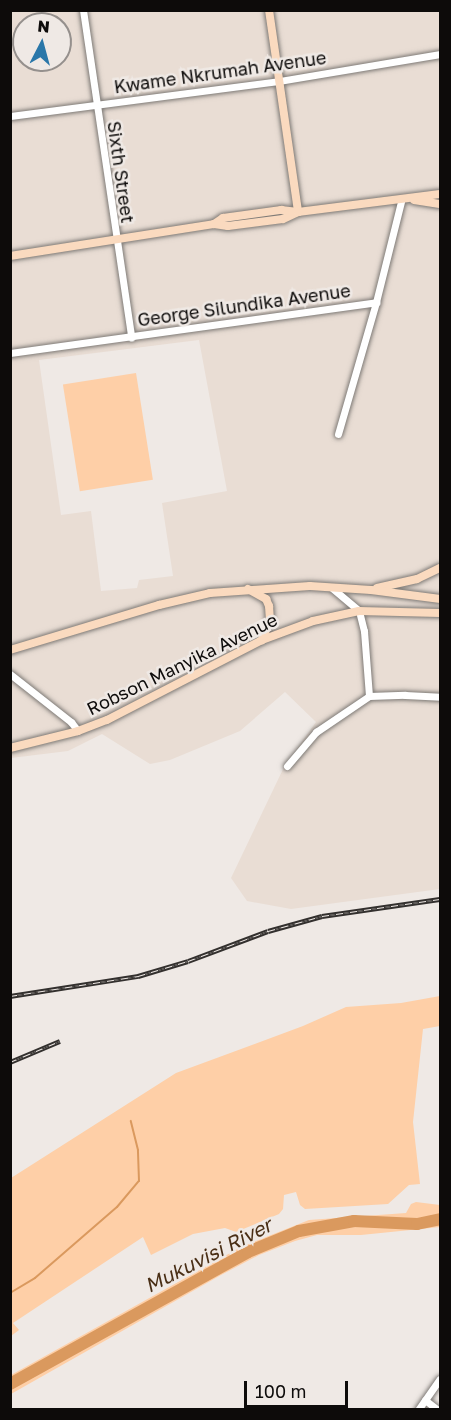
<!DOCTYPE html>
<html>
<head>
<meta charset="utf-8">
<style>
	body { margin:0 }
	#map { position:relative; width:451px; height:1420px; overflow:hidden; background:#efe9e5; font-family:"Golos Text",sans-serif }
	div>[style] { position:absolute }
	.built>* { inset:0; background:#e9ddd4 }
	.green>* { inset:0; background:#fecfa7; transform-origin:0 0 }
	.stream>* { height:2px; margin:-1px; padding:0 1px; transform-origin:1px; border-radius:1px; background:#da995e }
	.river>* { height:12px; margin:-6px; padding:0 6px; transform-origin:6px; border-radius:6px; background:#da995e }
	.roads { filter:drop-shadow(0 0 2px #7e7a76) drop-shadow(0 0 2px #7e7a76) }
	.minor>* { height:7px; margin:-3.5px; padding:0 3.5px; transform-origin:3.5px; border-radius:3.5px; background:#fff }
	.major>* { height:8px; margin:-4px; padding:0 4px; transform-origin:4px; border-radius:4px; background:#fadabf }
	.rail>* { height:4.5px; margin-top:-2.25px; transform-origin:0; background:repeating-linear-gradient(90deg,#efe9e5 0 7px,#33302e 0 14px); box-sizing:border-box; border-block:2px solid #33302e }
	span { translate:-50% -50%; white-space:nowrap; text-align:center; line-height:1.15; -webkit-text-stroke:5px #efe9e5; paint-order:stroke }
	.street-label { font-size:18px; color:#0d0b0a }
	.water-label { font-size:20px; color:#492e15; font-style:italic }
	.frame { position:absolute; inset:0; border:12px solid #0d0b0a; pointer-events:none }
	.north { position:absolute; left:12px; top:12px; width:60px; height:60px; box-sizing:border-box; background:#efe9e5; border:2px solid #95908d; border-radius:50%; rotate:6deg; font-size:16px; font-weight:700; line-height:24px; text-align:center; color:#0d0b0a }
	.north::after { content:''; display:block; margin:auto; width:21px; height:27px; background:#2a77a9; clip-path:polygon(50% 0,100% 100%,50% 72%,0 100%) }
	.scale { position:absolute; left:244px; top:1381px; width:104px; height:27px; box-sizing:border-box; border:3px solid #0d0b0a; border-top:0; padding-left:8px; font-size:18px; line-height:21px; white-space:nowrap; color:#0d0b0a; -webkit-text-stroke:4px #efe9e5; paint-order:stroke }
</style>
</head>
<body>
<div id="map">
	<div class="built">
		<div style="clip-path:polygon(evenodd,10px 11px,440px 11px,440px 889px,291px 909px,247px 901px,231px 878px,285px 765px,316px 722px,285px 692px,240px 731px,170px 760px,150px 764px,102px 734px,68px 751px,11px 758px,10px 11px,24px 24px,60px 24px,60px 60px,24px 60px,24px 24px,10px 11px,199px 340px,227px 491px,162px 503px,173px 576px,139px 580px,137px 588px,101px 591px,91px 511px,61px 515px,39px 360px,199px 340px)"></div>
	</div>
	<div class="green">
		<div style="left:136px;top:373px;width:108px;height:74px;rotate:81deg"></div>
		<div style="clip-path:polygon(440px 996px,440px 1026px,423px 1029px,413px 1122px,420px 1184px,409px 1185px,388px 1204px,305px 1209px,300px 1205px,296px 1192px,284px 1195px,283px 1209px,279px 1214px,236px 1232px,225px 1228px,193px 1234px,151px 1255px,143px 1237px,13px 1323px,19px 1330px,11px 1336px,11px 1178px,176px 1073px,303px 1026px,346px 1007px,401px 1003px)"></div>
		<div style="clip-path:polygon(416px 1202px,440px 1205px,440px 1227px,361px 1235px,317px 1235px,295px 1241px,259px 1255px,221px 1275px,11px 1394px,11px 1375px,241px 1247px,309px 1220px,406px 1213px,411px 1204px)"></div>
	</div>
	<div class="stream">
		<div style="left:10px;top:1293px;width:29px;rotate:-31deg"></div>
		<div style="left:35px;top:1278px;width:108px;rotate:-40.9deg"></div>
		<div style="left:117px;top:1207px;width:34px;rotate:-50deg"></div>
		<div style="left:139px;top:1181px;width:31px;rotate:-92deg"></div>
		<div style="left:138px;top:1150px;width:30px;rotate:-104deg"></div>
	</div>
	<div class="river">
		<div style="left:10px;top:1384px;width:272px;rotate:-29deg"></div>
		<div style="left:248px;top:1252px;width:55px;rotate:-22.4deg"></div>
		<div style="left:299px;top:1231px;width:56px;rotate:-10.3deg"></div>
		<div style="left:354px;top:1221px;width:63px;rotate:2.7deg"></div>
		<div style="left:417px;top:1224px;width:24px;rotate:-12deg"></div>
	</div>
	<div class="roads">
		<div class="minor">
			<div style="left:83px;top:10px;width:331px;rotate:81.6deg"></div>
			<div style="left:10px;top:116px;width:271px;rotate:-7.4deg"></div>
			<div style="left:279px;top:81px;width:163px;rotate:-9.5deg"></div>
			<div style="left:10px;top:353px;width:370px;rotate:-7.9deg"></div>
			<div style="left:376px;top:302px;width:107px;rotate:-76deg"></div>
			<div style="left:338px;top:434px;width:137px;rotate:-73.9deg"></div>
			<div style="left:332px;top:588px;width:35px;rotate:40deg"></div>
			<div style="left:359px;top:611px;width:21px;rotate:76deg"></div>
			<div style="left:364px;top:631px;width:65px;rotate:85.6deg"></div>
			<div style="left:10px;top:674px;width:78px;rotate:38.2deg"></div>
			<div style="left:71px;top:722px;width:11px;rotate:52deg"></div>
			<div style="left:287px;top:766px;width:45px;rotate:-49.5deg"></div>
			<div style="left:316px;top:732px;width:64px;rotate:-34.2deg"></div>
			<div style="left:369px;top:696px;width:36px;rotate:-2deg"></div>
			<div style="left:405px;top:695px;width:35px;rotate:3deg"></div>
			<div style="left:425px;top:1400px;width:16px;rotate:38deg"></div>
			<div style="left:418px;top:1410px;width:38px;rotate:-55deg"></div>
		</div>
		<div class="major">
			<div style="left:269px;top:10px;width:204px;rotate:81.8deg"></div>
			<div style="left:414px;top:200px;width:26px;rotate:9deg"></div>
			<div style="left:214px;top:224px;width:11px;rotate:-34deg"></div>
			<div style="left:223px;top:218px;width:59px;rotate:-7.9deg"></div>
			<div style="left:281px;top:210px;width:17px;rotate:7deg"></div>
			<div style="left:10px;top:256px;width:206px;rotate:-8.9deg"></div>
			<div style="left:214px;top:224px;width:14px;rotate:8deg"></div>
			<div style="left:228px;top:226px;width:55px;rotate:-7.3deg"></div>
			<div style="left:283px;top:219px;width:17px;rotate:-25deg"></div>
			<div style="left:298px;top:212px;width:143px;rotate:-7.2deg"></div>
			<div style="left:377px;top:588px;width:41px;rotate:-12.7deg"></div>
			<div style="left:417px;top:579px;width:25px;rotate:-26deg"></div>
			<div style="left:248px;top:589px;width:21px;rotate:29deg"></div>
			<div style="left:266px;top:599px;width:8px;rotate:67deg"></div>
			<div style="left:269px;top:606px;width:14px;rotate:86deg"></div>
			<div style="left:270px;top:620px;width:22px;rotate:112deg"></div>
			<div style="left:10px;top:650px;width:156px;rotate:-16.8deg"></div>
			<div style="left:159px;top:605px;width:52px;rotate:-13.2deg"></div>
			<div style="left:210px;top:593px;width:100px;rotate:-4deg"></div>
			<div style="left:310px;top:586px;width:61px;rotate:3.8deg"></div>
			<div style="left:371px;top:590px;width:70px;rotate:7.4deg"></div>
			<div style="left:10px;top:748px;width:70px;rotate:-14deg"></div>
			<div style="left:78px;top:731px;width:31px;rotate:-21deg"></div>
			<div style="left:107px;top:720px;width:174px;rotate:-27.3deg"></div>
			<div style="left:262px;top:640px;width:54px;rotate:-20.4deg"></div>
			<div style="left:313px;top:621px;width:47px;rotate:-12.3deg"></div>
			<div style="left:359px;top:611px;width:81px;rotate:1.4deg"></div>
		</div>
	</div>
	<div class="rail">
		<div style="left:10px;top:996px;width:130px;rotate:-8.9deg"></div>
		<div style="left:138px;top:976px;width:52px;rotate:-16.7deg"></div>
		<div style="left:188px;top:961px;width:85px;rotate:-20.6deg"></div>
		<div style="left:268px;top:931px;width:56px;rotate:-15.5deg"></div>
		<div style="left:322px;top:916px;width:119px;rotate:-8.2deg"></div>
		<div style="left:10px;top:1062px;width:54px;rotate:-22.8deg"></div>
	</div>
	<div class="street-label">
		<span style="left:220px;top:72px;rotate:-8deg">Kwame Nkrumah Avenue</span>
		<span style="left:121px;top:172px;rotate:82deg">Sixth Street</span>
		<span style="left:244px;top:305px;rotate:-8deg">George Silundika Avenue</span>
		<span style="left:182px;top:664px;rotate:-26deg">Robson Manyika Avenue</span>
	</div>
	<div class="water-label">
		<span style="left:208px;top:1255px;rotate:-27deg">Mukuvisi River</span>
	</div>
	<div class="frame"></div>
	<div class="north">N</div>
	<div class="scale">100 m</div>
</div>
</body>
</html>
